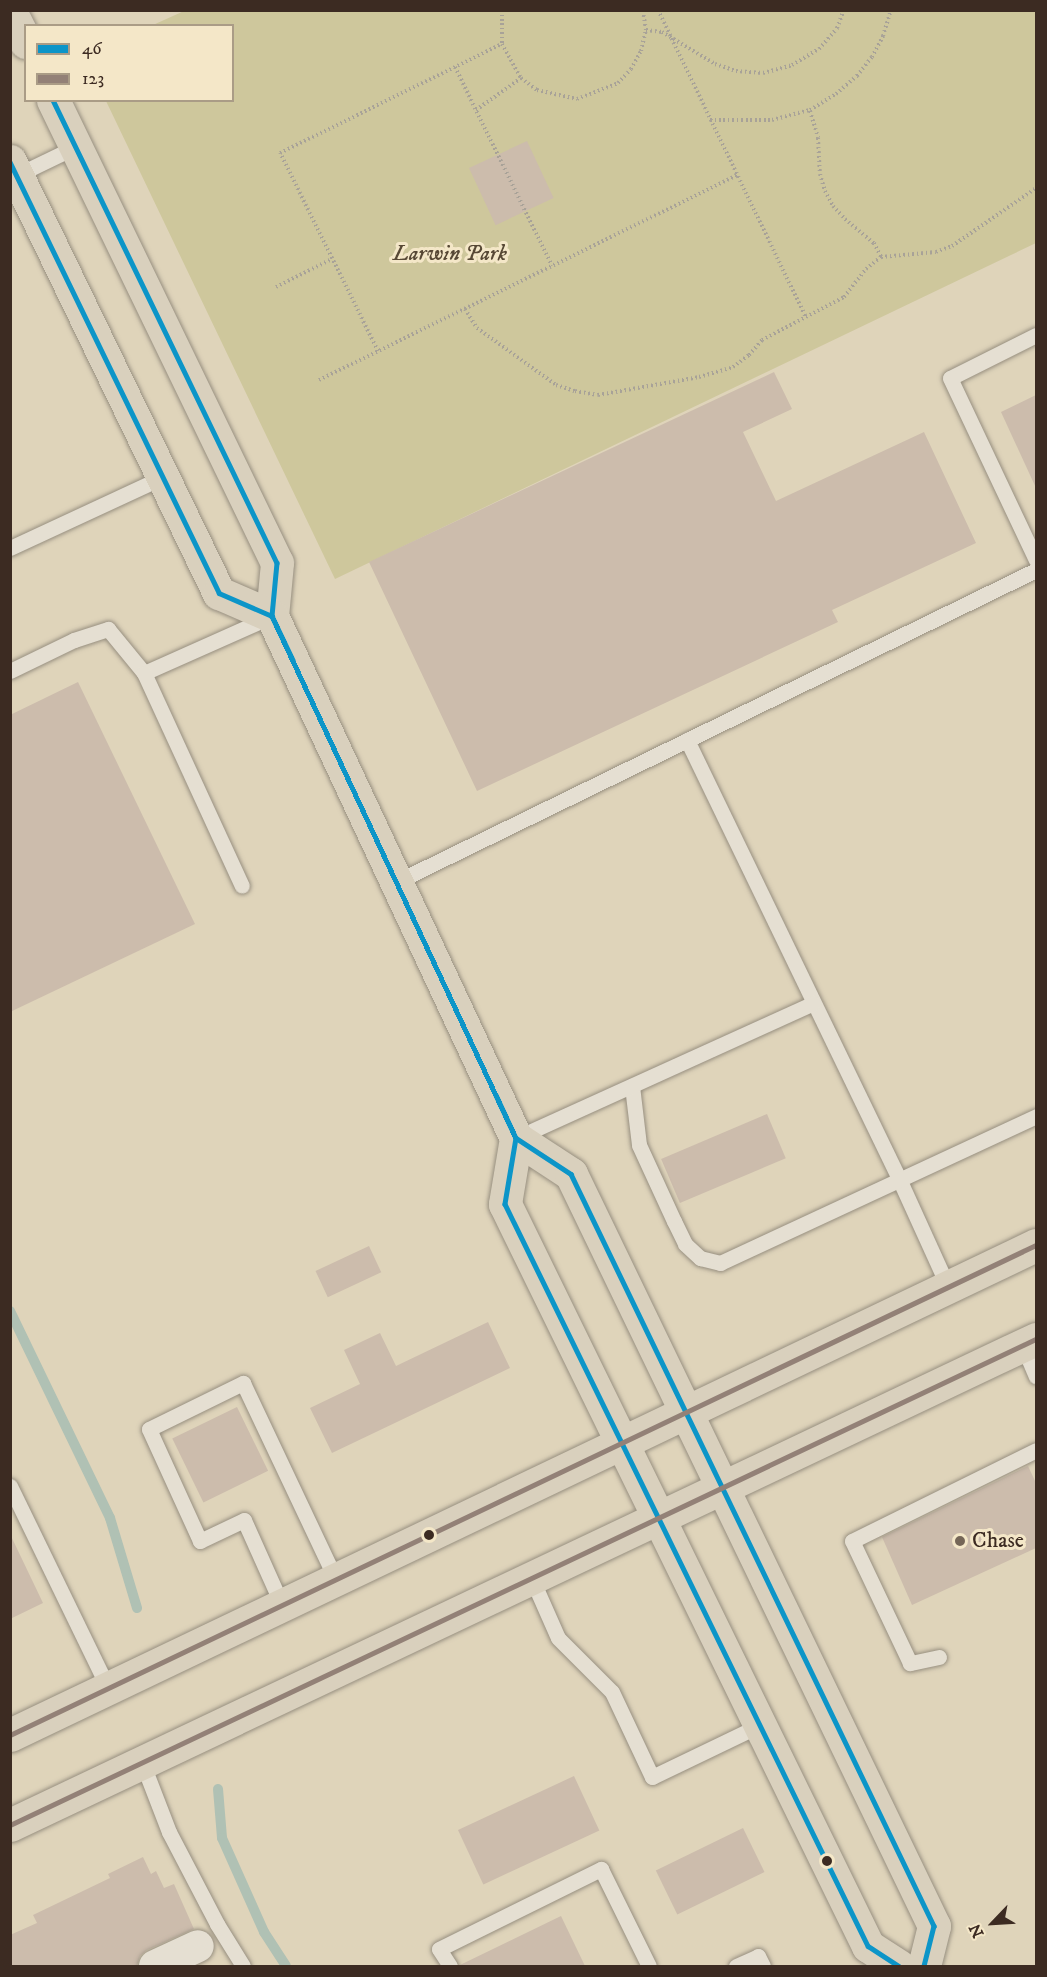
<!DOCTYPE html>
<html>
<head>
<meta charset="utf-8">
<style>
	body { margin:0 }
	#map { position:relative; width:1047px; height:1977px; overflow:hidden; background:#dfd4ba; font-family:"IM FELL DW Pica",serif }
	div>[style] { position:absolute }
	.green>* { inset:0; background:#cec79c }
	.stream>* { height:10px; margin:-5px; padding:0 5px; transform-origin:5px; border-radius:5px; background:#b0c1b4 }
	.building>* { inset:0; background:#ccbcac; transform-origin:0 0 }
	.path>* { height:4px; margin-top:-2px; transform-origin:0; background:repeating-linear-gradient(90deg,#a8a298 0 1.5px,transparent 0 4.5px) }
	.roads { filter:drop-shadow(0 0 2px #978f80) drop-shadow(0 0 2px #978f80) }
	.service>* { height:15px; margin:-7.5px; padding:0 7.5px; transform-origin:7.5px; border-radius:7.5px; background:#e5dfd2 }
	.minor>* { height:32px; margin:-16px; padding:0 16px; transform-origin:16px; border-radius:16px; background:#e5dfd2 }
	.primary>* { height:33px; margin:-16.5px; padding:0 16.5px; transform-origin:16.5px; border-radius:16.5px; background:#d9d0bd }
	.bus-1>* { height:4.5px; margin:-2.25px; padding:0 2.25px; transform-origin:2.25px; border-radius:2.25px; background:#0c95c8 }
	.bus-2>* { height:4.5px; margin:-2.25px; padding:0 2.25px; transform-origin:2.25px; border-radius:2.25px; background:#938177 }
	.dots>* { width:16px; height:16px; translate:-50% -50%; box-sizing:border-box; border:3px solid #f4e7c8; border-radius:50% }
	span { translate:-50% -50%; white-space:nowrap; text-align:center; line-height:1.15; -webkit-text-stroke:6px #f4e7c8; paint-order:stroke }
	.park-label { font-size:22px; color:#574835; font-style:italic }
	.poi-label { font-size:22px; color:#3c2b22 }
	.left { translate:0 -50%; text-align:left }
	.frame { position:absolute; inset:0; border:12px solid #3c2b22; pointer-events:none }
	.legend { position:absolute; left:24px; top:24px; width:210px; height:78px; box-sizing:border-box; background:#f4e7c8; border:2px solid #aa9c86; margin:0; padding:8px 10px; list-style:none; font-size:18px; color:#3c2b22 }
	.legend li { display:flex; align-items:center; gap:12px; height:30px }
	.legend b { width:30px; border:2px solid #aa9c86 }
	.north { position:absolute; left:963px; top:1893px; width:60px; height:60px; -webkit-text-stroke:4px #f4e7c8; paint-order:stroke; rotate:245deg; font-size:16px; font-weight:700; line-height:24px; text-align:center; color:#3c2b22 }
	.north::after { content:''; display:block; margin:auto; width:21px; height:27px; background:#3c2b22; clip-path:polygon(50% 0,100% 100%,50% 72%,0 100%) }
</style>
</head>
<body>
<div id="map">
	<div class="green">
		<div style="clip-path:polygon(184px 11px,1036px 11px,1036px 243px,335px 579px,106px 101px,232px 100px,232px 26px,153px 25px)"></div>
	</div>
	<div class="stream">
		<div style="left:10px;top:1311px;width:230px;rotate:64.2deg"></div>
		<div style="left:110px;top:1518px;width:94px;rotate:73.3deg"></div>
		<div style="left:218px;top:1789px;width:49px;rotate:85.3deg"></div>
		<div style="left:222px;top:1838px;width:103px;rotate:65.9deg"></div>
		<div style="left:264px;top:1932px;width:40px;rotate:57.1deg"></div>
	</div>
	<div class="building">
		<div style="left:527px;top:141px;width:63px;height:64px;rotate:65deg"></div>
		<div style="clip-path:polygon(774px 372px,792px 409px,743px 432px,776px 501px,924px 432px,976px 543px,832px 610px,838px 622px,477px 791px,369px 562px)"></div>
		<div style="clip-path:polygon(1036px 395px,1036px 488px,1001px 412px)"></div>
		<div style="clip-path:polygon(78px 682px,195px 924px,10px 1012px,10px 715px)"></div>
		<div style="left:767px;top:1114px;width:48px;height:115px;rotate:67deg"></div>
		<div style="left:369px;top:1246px;width:29px;height:59px;rotate:65deg"></div>
		<div style="clip-path:polygon(488px 1322px,510px 1368px,332px 1453px,310px 1408px,360px 1384px,344px 1350px,380px 1333px,396px 1366px)"></div>
		<div style="left:237px;top:1407px;width:71px;height:72px;rotate:64deg"></div>
		<div style="clip-path:polygon(1028px 1466px,1036px 1483px,1036px 1548px,912px 1605px,882px 1537px)"></div>
		<div style="clip-path:polygon(10px 1534px,43px 1603px,10px 1619px)"></div>
		<div style="left:574px;top:1776px;width:60px;height:128px;rotate:65deg"></div>
		<div style="left:743px;top:1828px;width:49px;height:97px;rotate:64deg"></div>
		<div style="clip-path:polygon(143px 1857px,151px 1874px,156px 1871px,164px 1888px,174px 1884px,194px 1929px,147px 1950px,140px 1956px,137px 1966px,10px 1966px,10px 1935px,37px 1923px,33px 1915px,110px 1878px,108px 1874px)"></div>
		<div style="clip-path:polygon(561px 1916px,585px 1966px,460px 1966px,460px 1965px)"></div>
	</div>
	<div class="path">
		<div style="left:502px;top:10px;width:34px;rotate:90deg"></div>
		<div style="left:502px;top:44px;width:39px;rotate:61deg"></div>
		<div style="left:521px;top:78px;width:20px;rotate:37deg"></div>
		<div style="left:537px;top:90px;width:41px;rotate:12.7deg"></div>
		<div style="left:577px;top:99px;width:44px;rotate:-21.3deg"></div>
		<div style="left:618px;top:83px;width:19px;rotate:-47deg"></div>
		<div style="left:631px;top:69px;width:21px;rotate:-61deg"></div>
		<div style="left:641px;top:51px;width:22px;rotate:-77deg"></div>
		<div style="left:646px;top:30px;width:20px;rotate:-99deg"></div>
		<div style="left:658px;top:10px;width:342px;rotate:64.3deg"></div>
		<div style="left:646px;top:30px;width:16px;rotate:7deg"></div>
		<div style="left:662px;top:32px;width:62px;rotate:31.1deg"></div>
		<div style="left:715px;top:64px;width:22px;rotate:18deg"></div>
		<div style="left:736px;top:71px;width:27px;rotate:4deg"></div>
		<div style="left:763px;top:73px;width:30px;rotate:-15deg"></div>
		<div style="left:792px;top:65px;width:31px;rotate:-31deg"></div>
		<div style="left:819px;top:49px;width:28px;rotate:-49deg"></div>
		<div style="left:837px;top:28px;width:19px;rotate:-69deg"></div>
		<div style="left:455px;top:67px;width:221px;rotate:64deg"></div>
		<div style="left:476px;top:110px;width:55px;rotate:-35.4deg"></div>
		<div style="left:810px;top:111px;width:28px;rotate:73deg"></div>
		<div style="left:818px;top:138px;width:36px;rotate:87deg"></div>
		<div style="left:820px;top:174px;width:18px;rotate:74deg"></div>
		<div style="left:825px;top:191px;width:17px;rotate:62deg"></div>
		<div style="left:833px;top:206px;width:18px;rotate:47deg"></div>
		<div style="left:845px;top:219px;width:38px;rotate:40deg"></div>
		<div style="left:874px;top:243px;width:16px;rotate:63deg"></div>
		<div style="left:710px;top:120px;width:62px"></div>
		<div style="left:772px;top:120px;width:39px;rotate:-15deg"></div>
		<div style="left:810px;top:110px;width:31px;rotate:-32deg"></div>
		<div style="left:836px;top:94px;width:28px;rotate:-41deg"></div>
		<div style="left:857px;top:76px;width:24px;rotate:-52deg"></div>
		<div style="left:872px;top:57px;width:24px;rotate:-62deg"></div>
		<div style="left:883px;top:36px;width:27px;rotate:-73deg"></div>
		<div style="left:276px;top:287px;width:63px;rotate:-26.6deg"></div>
		<div style="left:465px;top:309px;width:22px;rotate:58deg"></div>
		<div style="left:477px;top:328px;width:97px;rotate:35.8deg"></div>
		<div style="left:556px;top:385px;width:20px;rotate:18deg"></div>
		<div style="left:575px;top:391px;width:23px;rotate:10deg"></div>
		<div style="left:598px;top:395px;width:103px;rotate:-10.1deg"></div>
		<div style="left:699px;top:377px;width:35px;rotate:-16deg"></div>
		<div style="left:733px;top:367px;width:20px;rotate:-37deg"></div>
		<div style="left:749px;top:355px;width:20px;rotate:-49deg"></div>
		<div style="left:762px;top:340px;width:93px;rotate:-27.7deg"></div>
		<div style="left:844px;top:297px;width:36px;rotate:-52deg"></div>
		<div style="left:866px;top:269px;width:19px;rotate:-39deg"></div>
		<div style="left:881px;top:257px;width:55px;rotate:-5.2deg"></div>
		<div style="left:936px;top:252px;width:17px;rotate:-21deg"></div>
		<div style="left:952px;top:246px;width:102px;rotate:-34.6deg"></div>
		<div style="left:378px;top:351px;width:221px;rotate:-116.3deg"></div>
		<div style="left:280px;top:153px;width:247px;rotate:-26.2deg"></div>
		<div style="left:319px;top:380px;width:466px;rotate:-26.1deg"></div>
	</div>
	<div class="roads">
		<div class="service">
			<div style="left:13px;top:177px;width:69px;rotate:-25.8deg"></div>
			<div style="left:1036px;top:335px;width:96px;rotate:153.4deg"></div>
			<div style="left:950px;top:378px;width:201px;rotate:64.7deg"></div>
			<div style="left:10px;top:548px;width:169px;rotate:-24.9deg"></div>
			<div style="left:10px;top:671px;width:71px;rotate:-25.8deg"></div>
			<div style="left:74px;top:640px;width:36px;rotate:-18deg"></div>
			<div style="left:108px;top:629px;width:57px;rotate:50.7deg"></div>
			<div style="left:144px;top:673px;width:138px;rotate:-24deg"></div>
			<div style="left:144px;top:673px;width:234px;rotate:65.3deg"></div>
			<div style="left:687px;top:740px;width:490px;rotate:64.2deg"></div>
			<div style="left:900px;top:1181px;width:116px;rotate:65.6deg"></div>
			<div style="left:396px;top:882px;width:712px;rotate:-25.99deg"></div>
			<div style="left:632px;top:1086px;width:59px;rotate:83.2deg"></div>
			<div style="left:639px;top:1145px;width:84px;rotate:65.3deg"></div>
			<div style="left:674px;top:1221px;width:25px;rotate:64deg"></div>
			<div style="left:685px;top:1244px;width:21px;rotate:43deg"></div>
			<div style="left:700px;top:1258px;width:21px;rotate:14deg"></div>
			<div style="left:720px;top:1263px;width:349px;rotate:-24.9deg"></div>
			<div style="left:516px;top:1138px;width:326px;rotate:-24.4deg"></div>
			<div style="left:1023px;top:1346px;width:33px;rotate:67deg"></div>
			<div style="left:10px;top:1486px;width:225px;rotate:64.1deg"></div>
			<div style="left:532px;top:1579px;width:64px;rotate:66.2deg"></div>
			<div style="left:558px;top:1638px;width:76px;rotate:45deg"></div>
			<div style="left:612px;top:1692px;width:94px;rotate:64.8deg"></div>
			<div style="left:652px;top:1777px;width:120px;rotate:-25.7deg"></div>
			<div style="left:282px;top:1605px;width:93px;rotate:-114.1deg"></div>
			<div style="left:244px;top:1520px;width:49px;rotate:154.5deg"></div>
			<div style="left:200px;top:1541px;width:123px;rotate:-114.5deg"></div>
			<div style="left:149px;top:1429px;width:105px;rotate:-26.1deg"></div>
			<div style="left:243px;top:1383px;width:218px;rotate:64.7deg"></div>
			<div style="left:939px;top:1657px;width:30px;rotate:168deg"></div>
			<div style="left:910px;top:1663px;width:135px;rotate:-115.4deg"></div>
			<div style="left:852px;top:1541px;width:205px;rotate:-26.3deg"></div>
			<div style="left:142px;top:1762px;width:75px;rotate:68.9deg"></div>
			<div style="left:169px;top:1832px;width:104px;rotate:62.4deg"></div>
			<div style="left:217px;top:1924px;width:49px;rotate:58.2deg"></div>
			<div style="left:450px;top:1966px;width:20px;rotate:-123deg"></div>
			<div style="left:439px;top:1949px;width:181px;rotate:-26.3deg"></div>
			<div style="left:601px;top:1869px;width:108px;rotate:63.7deg"></div>
			<div style="left:736px;top:1966px;width:24px;rotate:-24deg"></div>
			<div style="left:758px;top:1956px;width:11px;rotate:63deg"></div>
		</div>
		<div class="minor">
			<div style="left:155px;top:1966px;width:47px;rotate:-24.9deg"></div>
		</div>
		<div class="primary">
			<div style="left:10px;top:11px;width:35px;rotate:63deg"></div>
			<div style="left:53px;top:100px;width:514px;rotate:64.18deg"></div>
			<div style="left:277px;top:563px;width:53px;rotate:95.4deg"></div>
			<div style="left:272px;top:616px;width:576px;rotate:64.95deg"></div>
			<div style="left:516px;top:1138px;width:66px;rotate:33.2deg"></div>
			<div style="left:571px;top:1174px;width:835px;rotate:64.23deg"></div>
			<div style="left:934px;top:1926px;width:41px;rotate:104deg"></div>
			<div style="left:10px;top:161px;width:480px;rotate:64.2deg"></div>
			<div style="left:219px;top:593px;width:58px;rotate:23.5deg"></div>
			<div style="left:516px;top:1138px;width:67px;rotate:99.5deg"></div>
			<div style="left:505px;top:1204px;width:826px;rotate:63.93deg"></div>
			<div style="left:868px;top:1946px;width:37px;rotate:33deg"></div>
			<div style="left:10px;top:1735px;width:1137px;rotate:-25.53deg"></div>
			<div style="left:10px;top:1825px;width:1135px;rotate:-25.35deg"></div>
		</div>
	</div>
	<div class="bus-1">
		<div style="left:53px;top:100px;width:514px;rotate:64.18deg"></div>
		<div style="left:277px;top:563px;width:53px;rotate:95.4deg"></div>
		<div style="left:272px;top:616px;width:576px;rotate:64.95deg"></div>
		<div style="left:516px;top:1138px;width:66px;rotate:33.2deg"></div>
		<div style="left:571px;top:1174px;width:835px;rotate:64.23deg"></div>
		<div style="left:934px;top:1926px;width:41px;rotate:104deg"></div>
		<div style="left:10px;top:162px;width:479px;rotate:64.1deg"></div>
		<div style="left:219px;top:593px;width:58px;rotate:23.5deg"></div>
		<div style="left:272px;top:616px;width:49px;rotate:64.5deg"></div>
		<div style="left:496px;top:1095px;width:47px;rotate:65.1deg"></div>
		<div style="left:516px;top:1138px;width:67px;rotate:99.5deg"></div>
		<div style="left:505px;top:1204px;width:826px;rotate:63.93deg"></div>
		<div style="left:868px;top:1946px;width:37px;rotate:33deg"></div>
	</div>
	<div class="bus-2">
		<div style="left:10px;top:1735px;width:1137px;rotate:-25.53deg"></div>
		<div style="left:10px;top:1825px;width:1135px;rotate:-25.35deg"></div>
	</div>
	<div class="dots">
		<div style="left:429px;top:1535px;background:#3c2b22"></div>
		<div style="left:960px;top:1541px;background:#756657"></div>
		<div style="left:827px;top:1861px;background:#3c2b22"></div>
	</div>
	<div class="park-label">
		<span style="left:450px;top:254px">Larwin Park</span>
	</div>
	<div class="poi-label">
		<span class="left" style="left:972px;top:1541px">Chase</span>
	</div>
	<div class="frame"></div>
	<ul class="legend">
	<li><b style="height:8px;background:#0c95c8"></b>46</li>
	<li><b style="height:8px;background:#938177"></b>123</li>
	</ul>
	<div class="north">N</div>
</div>
</body>
</html>
